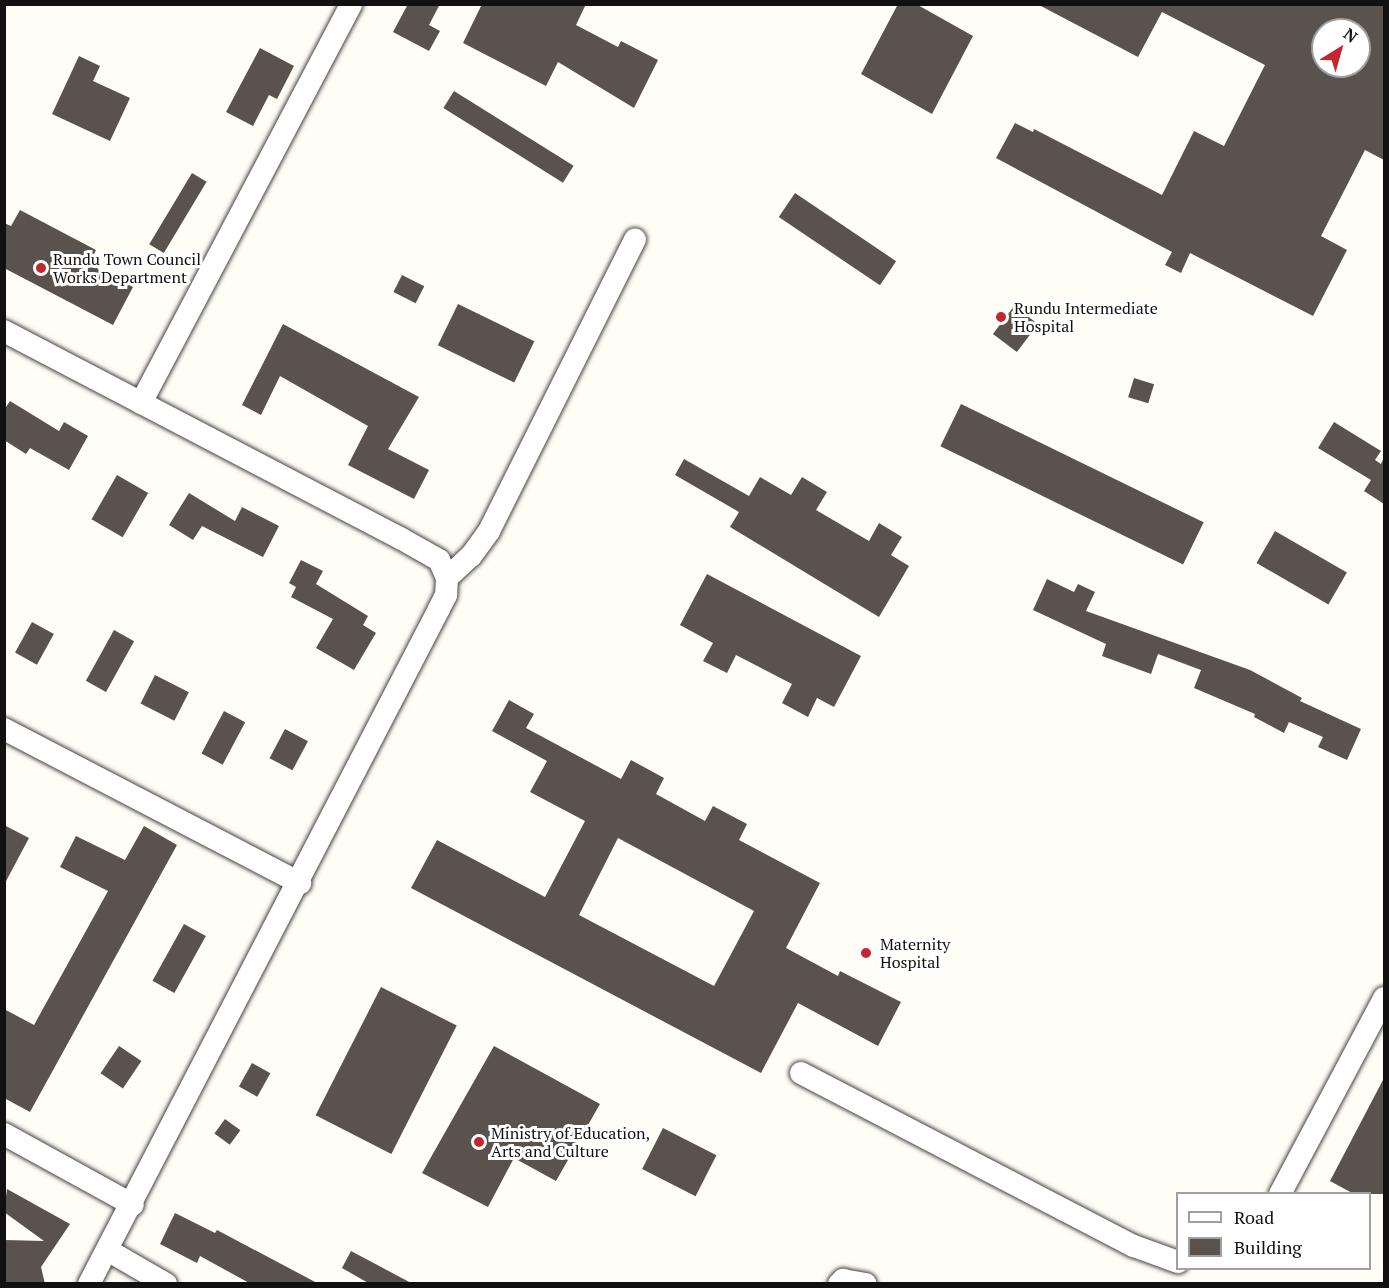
<!DOCTYPE html>
<html>
<head>
<meta charset="utf-8">
<style>
	body { margin:0 }
	#map { position:relative; width:1389px; height:1288px; overflow:hidden; background:#fffdf5; font-family:"PT Serif",serif }
	div>[style] { position:absolute }
	.building>* { inset:0; background:#5a524d; transform-origin:0 0 }
	.roads { filter:drop-shadow(0 0 2px #444) drop-shadow(0 0 2px #444) }
	.minor>* { height:22px; margin:-11px; padding:0 11px; transform-origin:11px; border-radius:11px; background:#fff }
	.dots>* { width:16px; height:16px; translate:-50% -50%; box-sizing:border-box; border:3px solid #fff; border-radius:50% }
	span { translate:-50% -50%; white-space:nowrap; text-align:center; line-height:1.15; -webkit-text-stroke:6px #fff; paint-order:stroke }
	.poi-label { font-size:16px; color:#111 }
	.left { translate:0 -50%; text-align:left }
	.frame { position:absolute; inset:0; border:6px solid #111; pointer-events:none }
	.legend { position:absolute; left:1176px; top:1192px; width:195px; height:78px; box-sizing:border-box; background:#fff; border:2px solid #a0a0a0; margin:0; padding:8px 10px; list-style:none; font-size:18px; color:#111 }
	.legend li { display:flex; align-items:center; gap:12px; height:30px }
	.legend b { width:30px; border:2px solid #a0a0a0 }
	.north { position:absolute; left:1311px; top:18px; width:60px; height:60px; box-sizing:border-box; background:#fff; border:2px solid #a0a0a0; border-radius:50%; rotate:37deg; font-size:16px; font-weight:700; line-height:24px; text-align:center; color:#111 }
	.north::after { content:''; display:block; margin:auto; width:21px; height:27px; background:#c4262e; clip-path:polygon(50% 0,100% 100%,50% 72%,0 100%) }
</style>
</head>
<body>
<div id="map">
	<div class="building">
		<div style="clip-path:polygon(408px 4px,440px 4px,429px 25px,440px 31px,429px 51px,393px 32px)"></div>
		<div style="clip-path:polygon(482px 4px,586px 4px,576px 25px,618px 47px,621px 41px,658px 60px,634px 108px,558px 62px,546px 86px,463px 43px)"></div>
		<div style="clip-path:polygon(898px 4px,916px 4px,973px 36px,932px 114px,861px 74px)"></div>
		<div style="clip-path:polygon(evenodd,1384px 4px,1384px 160px,1365px 150px,1321px 236px,1347px 250px,1313px 316px,1190px 253px,1181px 273px,1165px 265px,1172px 252px,996px 158px,1015px 123px,1033px 132px,1034px 129px,1162px 195px,1194px 131px,1224px 146px,1265px 65px,1162px 12px,1138px 57px,1039px 5px,1384px 4px,1323px 30px,1359px 30px,1359px 66px,1323px 66px,1323px 30px)"></div>
		<div style="clip-path:polygon(260px 48px,294px 66px,277px 99px,269px 95px,253px 126px,226px 112px)"></div>
		<div style="clip-path:polygon(79px 56px,100px 66px,93px 81px,130px 98px,110px 141px,52px 114px)"></div>
		<div style="left:454px;top:91px;width:141px;height:20px;rotate:32deg"></div>
		<div style="left:192px;top:173px;width:17px;height:83px;rotate:31deg"></div>
		<div style="left:795px;top:193px;width:122px;height:29px;rotate:34deg"></div>
		<div style="clip-path:polygon(20px 210px,96px 250px,89px 264px,133px 287px,113px 325px,4px 268px,4px 223px,11px 226px)"></div>
		<div style="left:402px;top:275px;width:25px;height:19px;rotate:27deg"></div>
		<div style="left:458px;top:304px;width:85px;height:46px;rotate:26deg"></div>
		<div style="left:1014px;top:306px;width:30px;height:35px;rotate:37deg"></div>
		<div style="clip-path:polygon(283px 324px,419px 397px,388px 449px,429px 470px,414px 499px,348px 465px,368px 426px,280px 376px,261px 415px,242px 405px)"></div>
		<div style="left:1134px;top:378px;width:21px;height:20px;rotate:17deg"></div>
		<div style="clip-path:polygon(10px 401px,59px 431px,64px 422px,88px 436px,69px 470px,30px 448px,26px 454px,4px 440px,4px 410px)"></div>
		<div style="left:961px;top:404px;width:270px;height:47px;rotate:26deg"></div>
		<div style="clip-path:polygon(1334px 422px,1381px 451px,1375px 460px,1381px 464px,1384px 457px,1384px 504px,1364px 491px,1371px 480px,1318px 448px)"></div>
		<div style="clip-path:polygon(684px 459px,749px 496px,760px 477px,791px 495px,802px 477px,827px 492px,816px 510px,869px 541px,879px 523px,902px 537px,891px 555px,909px 566px,879px 617px,730px 527px,739px 512px,675px 475px)"></div>
		<div style="left:117px;top:475px;width:36px;height:51px;rotate:30deg"></div>
		<div style="clip-path:polygon(189px 493px,235px 521px,242px 507px,279px 526px,263px 557px,202px 526px,193px 540px,169px 525px)"></div>
		<div style="left:1275px;top:531px;width:83px;height:37px;rotate:30deg"></div>
		<div style="clip-path:polygon(301px 560px,323px 571px,316px 584px,368px 616px,363px 625px,376px 633px,354px 670px,316px 648px,333px 619px,291px 597px,296px 587px,289px 583px)"></div>
		<div style="clip-path:polygon(707px 574px,861px 656px,834px 707px,817px 698px,808px 717px,782px 703px,792px 684px,736px 655px,727px 673px,703px 661px,713px 643px,680px 625px)"></div>
		<div style="clip-path:polygon(1047px 579px,1074px 592px,1078px 584px,1095px 592px,1086px 611px,1250px 670px,1302px 698px,1300px 701px,1361px 729px,1347px 760px,1318px 747px,1323px 737px,1289px 722px,1284px 733px,1254px 717px,1255px 714px,1194px 688px,1201px 670px,1158px 654px,1151px 674px,1102px 656px,1106px 644px,1033px 610px)"></div>
		<div style="left:32px;top:622px;width:25px;height:35px;rotate:29deg"></div>
		<div style="left:114px;top:630px;width:23px;height:58px;rotate:29deg"></div>
		<div style="left:155px;top:675px;width:38px;height:32px;rotate:27deg"></div>
		<div style="clip-path:polygon(evenodd,509px 700px,534px 714px,526px 728px,621px 779px,631px 760px,664px 778px,656px 794px,705px 821px,713px 806px,747px 824px,739px 840px,820px 883px,786px 948px,838px 976px,840px 971px,901px 1002px,878px 1046px,798px 1003px,761px 1073px,411px 888px,437px 840px,545px 897px,585px 821px,530px 792px,547px 761px,492px 731px,509px 700px,618px 838px,754px 911px,714px 986px,579px 915px,618px 838px)"></div>
		<div style="left:224px;top:711px;width:24px;height:48px;rotate:28deg"></div>
		<div style="left:285px;top:729px;width:26px;height:33px;rotate:28deg"></div>
		<div style="clip-path:polygon(4px 825px,29px 838px,4px 885px)"></div>
		<div style="clip-path:polygon(144px 826px,177px 845px,30px 1112px,4px 1098px,4px 1009px,34px 1025px,108px 891px,60px 867px,76px 836px,125px 860px)"></div>
		<div style="left:184px;top:924px;width:25px;height:65px;rotate:29deg"></div>
		<div style="left:381px;top:987px;width:85px;height:144px;rotate:27deg"></div>
		<div style="left:119px;top:1046px;width:27px;height:33px;rotate:34deg"></div>
		<div style="clip-path:polygon(494px 1046px,600px 1104px,556px 1181px,514px 1158px,488px 1207px,422px 1173px)"></div>
		<div style="left:252px;top:1063px;width:21px;height:27px;rotate:29deg"></div>
		<div style="clip-path:polygon(1384px 1078px,1384px 1194px,1354px 1194px,1330px 1181px)"></div>
		<div style="left:225px;top:1119px;width:19px;height:18px;rotate:36deg"></div>
		<div style="left:663px;top:1128px;width:60px;height:46px;rotate:27deg"></div>
		<div style="clip-path:polygon(7px 1189px,70px 1224px,41px 1267px,45px 1284px,4px 1284px,4px 1240px,44px 1241px,4px 1212px)"></div>
		<div style="clip-path:polygon(175px 1213px,215px 1233px,217px 1230px,319px 1284px,251px 1284px,200px 1256px,197px 1263px,160px 1244px)"></div>
		<div style="clip-path:polygon(351px 1251px,413px 1284px,370px 1284px,342px 1268px)"></div>
	</div>
	<div class="roads">
		<div class="minor">
			<div style="left:4px;top:331px;width:447px;rotate:27.6deg"></div>
			<div style="left:400px;top:538px;width:45px;rotate:29.4deg"></div>
			<div style="left:439px;top:560px;width:20px;rotate:66deg"></div>
			<div style="left:447px;top:578px;width:17px;rotate:93deg"></div>
			<div style="left:446px;top:595px;width:16px;rotate:117deg"></div>
			<div style="left:439px;top:609px;width:760px;rotate:117.41deg"></div>
			<div style="left:141px;top:403px;width:451px;rotate:-62.2deg"></div>
			<div style="left:447px;top:578px;width:33px;rotate:-43deg"></div>
			<div style="left:471px;top:556px;width:31px;rotate:-54deg"></div>
			<div style="left:489px;top:531px;width:326px;rotate:-63.4deg"></div>
			<div style="left:4px;top:729px;width:334px;rotate:27.5deg"></div>
			<div style="left:801px;top:1073px;width:375px;rotate:27.5deg"></div>
			<div style="left:1134px;top:1246px;width:47px;rotate:20deg"></div>
			<div style="left:4px;top:1134px;width:147px;rotate:28.8deg"></div>
			<div style="left:1280px;top:1194px;width:222px;rotate:-62deg"></div>
			<div style="left:109px;top:1251px;width:66px;rotate:30.1deg"></div>
			<div style="left:839px;top:1284px;width:6px;rotate:-45deg"></div>
			<div style="left:843px;top:1280px;width:23px;rotate:10deg"></div>
		</div>
	</div>
	<div class="dots">
		<div style="left:41px;top:268px;background:#c4262e"></div>
		<div style="left:1001px;top:317px;background:#c4262e"></div>
		<div style="left:866px;top:953px;background:#c4262e"></div>
		<div style="left:479px;top:1142px;background:#c4262e"></div>
	</div>
	<div class="poi-label">
		<span class="left" style="left:53px;top:268px">Rundu Town Council<br>Works Department</span>
		<span class="left" style="left:1014px;top:317px">Rundu Intermediate<br>Hospital</span>
		<span class="left" style="left:880px;top:953px">Maternity<br>Hospital</span>
		<span class="left" style="left:491px;top:1142px">Ministry of Education,<br>Arts and Culture</span>
	</div>
	<div class="frame"></div>
	<ul class="legend">
	<li><b style="height:8px;background:#fff"></b>Road</li>
	<li><b style="height:16px;background:#5a524d"></b>Building</li>
	</ul>
	<div class="north">N</div>
</div>
</body>
</html>
